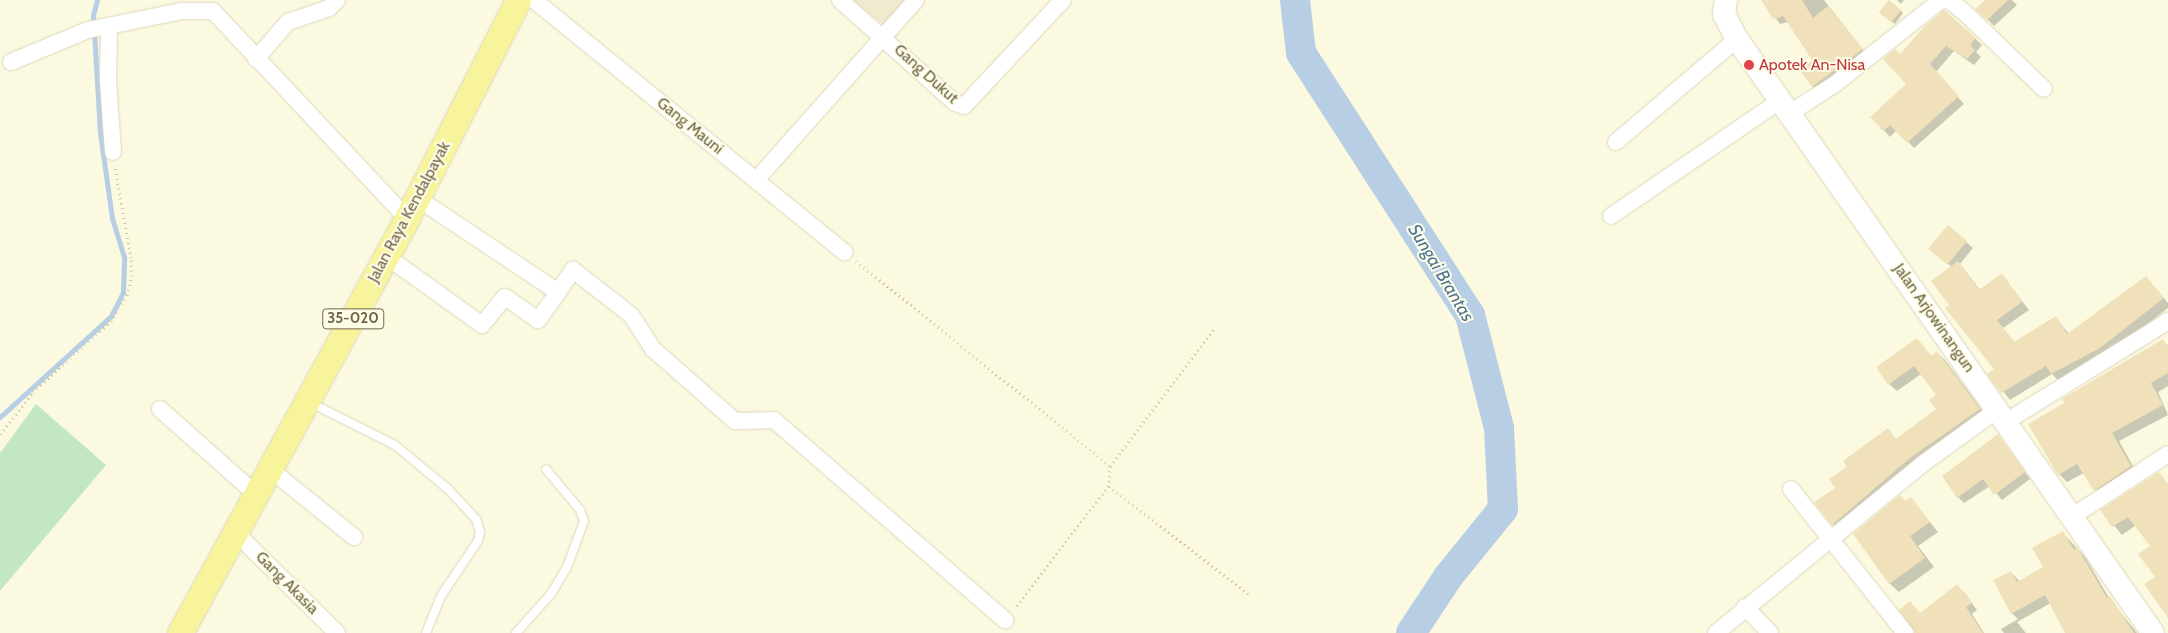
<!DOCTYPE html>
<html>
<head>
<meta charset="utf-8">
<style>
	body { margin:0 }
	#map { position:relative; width:2168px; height:633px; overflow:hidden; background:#fbfae1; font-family:Cabin,sans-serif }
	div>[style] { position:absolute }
	.residential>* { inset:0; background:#efebce }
	.green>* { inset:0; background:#c3e8c1 }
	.shadow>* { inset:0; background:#0003 }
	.stream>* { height:5px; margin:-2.5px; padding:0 2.5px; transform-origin:2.5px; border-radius:2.5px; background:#b7cee4 }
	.river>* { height:30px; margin:-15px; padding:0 15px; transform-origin:15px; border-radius:15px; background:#b7cee4 }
	.building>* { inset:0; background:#f0e1ba; transform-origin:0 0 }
	.path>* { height:3px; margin-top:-1.5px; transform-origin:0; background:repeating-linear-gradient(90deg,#d4c59d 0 1px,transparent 0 5px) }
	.roads { filter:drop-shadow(0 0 1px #dcd6bb) drop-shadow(0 0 1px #dcd6bb) }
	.lane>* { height:8px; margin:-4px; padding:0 4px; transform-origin:4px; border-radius:4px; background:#fff }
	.street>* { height:16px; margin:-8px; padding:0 8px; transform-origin:8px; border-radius:8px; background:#fff }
	.secondary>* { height:22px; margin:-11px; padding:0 11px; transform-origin:11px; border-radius:11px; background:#fff }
	.primary>* { height:25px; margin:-12.5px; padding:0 12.5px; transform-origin:12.5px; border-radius:12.5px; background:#f8f49b }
	.dots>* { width:14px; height:14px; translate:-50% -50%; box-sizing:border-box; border:2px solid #fefde7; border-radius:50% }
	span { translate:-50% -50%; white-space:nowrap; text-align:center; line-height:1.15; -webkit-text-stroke:4px #fefde7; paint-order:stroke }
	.shield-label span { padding:1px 4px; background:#fefde7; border:1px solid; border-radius:4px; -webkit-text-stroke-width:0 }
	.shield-label { font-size:15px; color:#716549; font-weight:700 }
	.health-label { font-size:16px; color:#be3a42 }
	.left { translate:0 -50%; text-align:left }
	.street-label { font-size:16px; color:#716549 }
	.water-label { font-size:18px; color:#4d7399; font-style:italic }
</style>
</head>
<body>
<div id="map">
	<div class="residential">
		<div style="clip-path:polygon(852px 0,910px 0,886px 27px)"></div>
	</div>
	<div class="green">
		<div style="clip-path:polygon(36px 404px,106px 465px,0 591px,0 453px)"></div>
	</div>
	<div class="shadow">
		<div style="clip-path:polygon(1763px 0,1824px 0,1868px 56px,1819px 93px,1813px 86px,1814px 60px,1788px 22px,1780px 24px)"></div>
		<div style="clip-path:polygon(1897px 0,1904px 0,1901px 4px)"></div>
		<div style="clip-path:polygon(1987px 0,2012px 0,2017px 5px,1994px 26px,1977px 9px)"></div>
		<div style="clip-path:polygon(1900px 10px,1903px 13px,1895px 24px,1884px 15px)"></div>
		<div style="clip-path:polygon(1946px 12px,1982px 45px,1976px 52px,1981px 57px,1974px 65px,1954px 51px,1936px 72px,1964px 104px,1914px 148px,1897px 130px,1890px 137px,1872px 117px,1907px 84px,1901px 56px)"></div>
		<div style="clip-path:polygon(1966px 242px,1973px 248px,1960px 264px,1980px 290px,2002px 275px,2029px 310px,2003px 328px,2015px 343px,2056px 318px,2069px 334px,2153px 285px,2168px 303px,2168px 308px,2108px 355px,2059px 381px,2052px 374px,2010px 400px,1989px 374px,1996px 369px,1951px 305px,1952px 267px,1937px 255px)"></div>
		<div style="clip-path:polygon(1917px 339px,1932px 357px,1937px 353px,1945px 360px,1987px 417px,1841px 532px,1833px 524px,1837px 488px,1849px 467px,1887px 429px,1897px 440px,1938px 409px,1938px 395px,1921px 374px,1897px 391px,1889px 384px)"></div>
		<div style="clip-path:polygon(2162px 340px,2168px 346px,2168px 386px,2158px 392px,2168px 415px,2119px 441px,2138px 475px,2103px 498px,2084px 473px,2067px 482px,2059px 474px,2066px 403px)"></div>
		<div style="clip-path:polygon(1998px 436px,2030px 479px,2002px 500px,1990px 486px,1964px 503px,1958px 497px)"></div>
		<div style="clip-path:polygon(2158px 474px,2168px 484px,2168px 615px,2151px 546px,2136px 525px,2122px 535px,2102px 511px)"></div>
		<div style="clip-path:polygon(1911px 499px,1938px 532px,1918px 546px,1934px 567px,1899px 592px,1889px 583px,1906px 502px)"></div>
		<div style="clip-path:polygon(2062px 532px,2085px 557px,2109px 598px,2137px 633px,2066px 633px,2051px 603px,2017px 622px,2026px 633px,2004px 633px,2001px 629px,2018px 619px,2012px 613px,2011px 572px,2020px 582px,2045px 568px)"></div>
		<div style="clip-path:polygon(1964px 592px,1977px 610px,1972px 614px,1984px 633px,1915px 633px,1921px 614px)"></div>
	</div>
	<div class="stream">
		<div style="left:0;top:417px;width:150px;rotate:-42.3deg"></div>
		<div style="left:111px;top:316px;width:27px;rotate:-63deg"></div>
		<div style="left:123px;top:292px;width:35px;rotate:-88deg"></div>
		<div style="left:124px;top:257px;width:41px;rotate:-107.1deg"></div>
		<div style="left:112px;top:218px;width:86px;rotate:-98deg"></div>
		<div style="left:100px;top:133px;width:118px;rotate:-93.4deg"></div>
		<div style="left:93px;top:15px;width:16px;rotate:-75deg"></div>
	</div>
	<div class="river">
		<div style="left:1295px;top:0;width:53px;rotate:83.5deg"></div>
		<div style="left:1301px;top:53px;width:312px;rotate:57.2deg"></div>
		<div style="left:1470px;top:315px;width:117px;rotate:75.6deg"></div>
		<div style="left:1499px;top:428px;width:81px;rotate:87.2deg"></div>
		<div style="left:1503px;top:509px;width:87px;rotate:129deg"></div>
		<div style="left:1448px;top:577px;width:67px;rotate:123.5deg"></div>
	</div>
	<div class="building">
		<div style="clip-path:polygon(1761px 0,1802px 0,1813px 18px,1828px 6px,1863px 49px,1812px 87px,1799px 69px,1812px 60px,1783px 16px,1773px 19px)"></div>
		<div style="left:1889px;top:0;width:16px;height:16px;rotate:40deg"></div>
		<div style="clip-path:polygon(1985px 0,2008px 0,1987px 20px,1975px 9px)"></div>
		<div style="clip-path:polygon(1944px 10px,1976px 38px,1970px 45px,1975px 50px,1967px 59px,1946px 46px,1930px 64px,1959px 96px,1907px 143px,1890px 125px,1883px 131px,1870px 117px,1906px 84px,1883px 59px,1895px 49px,1900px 54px,1924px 27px)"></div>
		<div style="left:1948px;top:225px;width:25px;height:31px;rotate:40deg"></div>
		<div style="clip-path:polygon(1958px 261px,1979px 290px,2002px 273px,2022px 302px,1997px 320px,2014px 342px,2056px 316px,2067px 334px,2146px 276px,2164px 298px,2100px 348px,2051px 374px,2046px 366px,2001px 393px,1987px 374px,1994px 369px,1945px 308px,1949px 305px,1931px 281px)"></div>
		<div style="clip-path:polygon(1917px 338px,1931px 356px,1937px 351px,1980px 409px,1910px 458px,1832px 525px,1814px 502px,1835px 488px,1829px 479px,1847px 467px,1843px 461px,1888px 428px,1896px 439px,1936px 409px,1929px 400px,1936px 395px,1914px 366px,1888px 385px,1876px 367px)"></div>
		<div style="clip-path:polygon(2163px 339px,2168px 347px,2168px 373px,2151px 383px,2163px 405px,2112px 433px,2131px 466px,2094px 491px,2077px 464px,2058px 475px,2028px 424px,2064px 403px,2062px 399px)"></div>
		<div style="clip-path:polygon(1998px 434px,2025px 472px,1994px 495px,1983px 479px,1957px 498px,1942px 476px)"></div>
		<div style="clip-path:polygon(2159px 472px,2168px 484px,2168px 618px,2144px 584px,2155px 577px,2138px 554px,2150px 546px,2128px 517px,2112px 527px,2100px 510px)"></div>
		<div style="clip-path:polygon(1900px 495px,1905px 501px,1911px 497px,1930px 522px,1910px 536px,1925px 558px,1889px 584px,1853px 534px)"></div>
		<div style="clip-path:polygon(2063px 531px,2074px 550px,2077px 548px,2080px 552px,2107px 598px,2110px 596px,2134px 633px,2065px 633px,2045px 595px,2011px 614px,1993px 580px,2011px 571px,2017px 582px,2043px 567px,2032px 548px)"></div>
		<div style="clip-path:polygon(1957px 584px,1972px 603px,1966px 607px,1983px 633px,1915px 633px,1899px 610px,1910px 601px,1920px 613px)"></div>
	</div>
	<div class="path">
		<div style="left:856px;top:261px;width:326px;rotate:38.9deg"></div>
		<div style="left:1110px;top:466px;width:20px;rotate:93deg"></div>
		<div style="left:1109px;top:486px;width:155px;rotate:127.7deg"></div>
		<div style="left:0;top:434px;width:53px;rotate:-51.8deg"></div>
		<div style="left:33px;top:392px;width:105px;rotate:-42.3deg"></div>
		<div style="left:111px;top:321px;width:31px;rotate:-58deg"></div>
		<div style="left:127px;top:295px;width:20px;rotate:-75deg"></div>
		<div style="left:132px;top:276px;width:18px;rotate:-93deg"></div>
		<div style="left:131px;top:258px;width:92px;rotate:-100deg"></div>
		<div style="left:1110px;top:466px;width:174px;rotate:-52.9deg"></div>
		<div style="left:1109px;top:486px;width:176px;rotate:37.8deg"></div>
	</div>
	<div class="roads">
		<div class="lane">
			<div style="left:309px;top:402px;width:96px;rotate:26.6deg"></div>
			<div style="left:395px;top:445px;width:69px;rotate:39.7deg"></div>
			<div style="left:448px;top:489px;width:41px;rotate:47deg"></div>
			<div style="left:476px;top:519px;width:14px;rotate:73deg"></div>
			<div style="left:480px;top:532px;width:9px;rotate:103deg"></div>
			<div style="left:478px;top:541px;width:66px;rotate:123.9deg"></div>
			<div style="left:441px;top:596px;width:40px;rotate:112deg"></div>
			<div style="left:516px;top:633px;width:52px;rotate:-48.1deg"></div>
			<div style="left:551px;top:594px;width:31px;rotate:-59deg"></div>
			<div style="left:567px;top:567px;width:49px;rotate:-69.7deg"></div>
			<div style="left:584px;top:521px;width:12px;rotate:-110deg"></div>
			<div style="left:580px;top:510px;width:53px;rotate:-129.7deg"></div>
		</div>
		<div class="street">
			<div style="left:534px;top:0;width:400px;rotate:39.1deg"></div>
			<div style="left:840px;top:0;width:154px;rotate:41.8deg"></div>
			<div style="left:955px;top:103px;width:9px;rotate:18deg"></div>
			<div style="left:964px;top:106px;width:145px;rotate:-47deg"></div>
			<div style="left:109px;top:27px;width:53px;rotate:91.1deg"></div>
			<div style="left:108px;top:80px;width:72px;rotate:86deg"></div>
			<div style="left:256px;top:59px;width:49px;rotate:-49.1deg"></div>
			<div style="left:288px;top:22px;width:43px;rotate:-18.9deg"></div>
			<div style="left:329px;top:8px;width:11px;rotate:-45deg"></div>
			<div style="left:11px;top:62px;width:83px;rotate:-22.6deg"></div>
			<div style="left:88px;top:30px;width:95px;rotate:-11.5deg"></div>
			<div style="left:181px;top:11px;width:32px"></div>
			<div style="left:213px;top:11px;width:284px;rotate:46.9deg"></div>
			<div style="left:1790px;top:113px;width:54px;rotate:-32.8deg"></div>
			<div style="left:1835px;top:84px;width:135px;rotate:-38.4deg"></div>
			<div style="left:1941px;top:0;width:9px;rotate:6deg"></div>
			<div style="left:1950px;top:1px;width:16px;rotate:38deg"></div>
			<div style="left:1963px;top:11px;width:112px;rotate:43.9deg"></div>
			<div style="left:1616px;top:142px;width:159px;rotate:-40.4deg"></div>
			<div style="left:757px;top:179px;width:239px;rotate:-48.4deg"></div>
			<div style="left:1611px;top:216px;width:206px;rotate:-34.3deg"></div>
			<div style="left:386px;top:256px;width:118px;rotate:35.7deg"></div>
			<div style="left:482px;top:325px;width:36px;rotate:-51deg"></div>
			<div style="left:505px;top:297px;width:40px;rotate:34.9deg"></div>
			<div style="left:538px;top:320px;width:34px;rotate:-54deg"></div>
			<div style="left:558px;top:292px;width:169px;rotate:-146.3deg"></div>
			<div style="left:558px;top:292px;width:27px;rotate:-56deg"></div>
			<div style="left:573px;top:270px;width:73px;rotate:37.8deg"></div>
			<div style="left:631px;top:315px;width:40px;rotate:57.1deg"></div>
			<div style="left:653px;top:349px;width:109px;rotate:41.3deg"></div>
			<div style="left:735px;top:421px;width:39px;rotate:-1deg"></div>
			<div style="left:774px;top:420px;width:306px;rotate:40.9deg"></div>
			<div style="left:160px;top:409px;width:130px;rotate:41.6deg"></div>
			<div style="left:2007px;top:421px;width:190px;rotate:-31.8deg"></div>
			<div style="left:271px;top:470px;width:107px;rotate:38.9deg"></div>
			<div style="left:1791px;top:489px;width:184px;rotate:51.6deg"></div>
			<div style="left:2073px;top:516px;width:113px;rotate:-33.1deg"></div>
			<div style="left:236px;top:533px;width:142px;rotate:44.7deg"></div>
			<div style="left:1745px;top:607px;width:36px;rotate:46deg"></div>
			<div style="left:1716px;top:633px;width:265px;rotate:-39.3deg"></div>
			<div style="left:1921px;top:465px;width:95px;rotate:-36deg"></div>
		</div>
		<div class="secondary">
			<div style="left:1726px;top:0;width:14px;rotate:98deg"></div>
			<div style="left:1724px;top:14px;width:28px;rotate:63deg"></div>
			<div style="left:1737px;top:39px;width:725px;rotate:55deg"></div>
		</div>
		<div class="primary">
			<div style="left:180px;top:633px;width:473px;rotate:-61.3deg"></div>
			<div style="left:407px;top:218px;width:245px;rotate:-63deg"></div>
		</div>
	</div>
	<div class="dots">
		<div style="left:1749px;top:65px;background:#e0444e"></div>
	</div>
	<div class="shield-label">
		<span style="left:353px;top:319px">35-020</span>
	</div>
	<div class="health-label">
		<span class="left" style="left:1759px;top:65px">Apotek An-Nisa</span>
	</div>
	<div class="street-label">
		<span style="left:926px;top:74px;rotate:42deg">Gang Dukut</span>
		<span style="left:690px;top:126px;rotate:39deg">Gang Mauni</span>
		<span style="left:409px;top:212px;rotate:-62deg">Jalan Raya Kendalpayak</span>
		<span style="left:1934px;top:318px;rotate:55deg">Jalan Arjowinangun</span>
		<span style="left:287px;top:583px;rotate:45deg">Gang Akasia</span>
	</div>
	<div class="water-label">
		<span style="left:1441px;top:273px;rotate:59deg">Sungai Brantas</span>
	</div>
</div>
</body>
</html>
